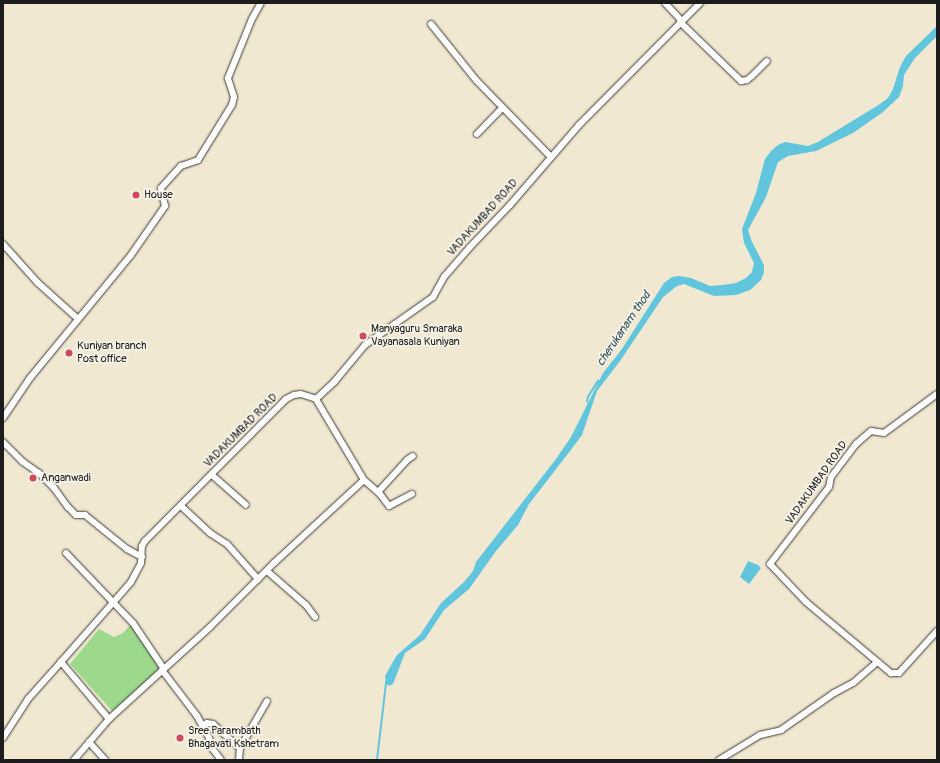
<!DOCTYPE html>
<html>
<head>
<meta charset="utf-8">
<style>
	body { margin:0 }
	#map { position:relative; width:940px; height:763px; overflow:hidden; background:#f0e8d0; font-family:Pangolin,sans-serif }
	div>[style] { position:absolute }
	.green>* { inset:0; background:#9cd98d }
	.water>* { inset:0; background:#60c5dd }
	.stream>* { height:1.5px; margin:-0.75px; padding:0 0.75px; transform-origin:0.75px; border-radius:0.75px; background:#60c5dd }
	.roads { filter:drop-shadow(0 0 1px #3c3b37) drop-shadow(0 0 1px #3c3b37) }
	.street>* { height:6px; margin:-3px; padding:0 3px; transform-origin:3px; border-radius:3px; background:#fff }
	.dots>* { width:11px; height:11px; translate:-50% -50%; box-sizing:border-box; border:2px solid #f7f3e8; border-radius:50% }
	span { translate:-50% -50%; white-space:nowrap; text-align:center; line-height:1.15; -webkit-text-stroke:3.5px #f7f3e8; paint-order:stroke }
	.poi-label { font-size:11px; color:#1c1c1c }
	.left { translate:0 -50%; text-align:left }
	.street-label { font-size:11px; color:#1c1c1c }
	.water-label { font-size:12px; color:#345760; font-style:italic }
	.frame { position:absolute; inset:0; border:4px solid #1c1c1c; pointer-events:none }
</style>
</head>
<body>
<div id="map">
	<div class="green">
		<div style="clip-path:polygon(131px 624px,161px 667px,113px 712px,70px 664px,99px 629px,114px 637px,123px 633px)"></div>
	</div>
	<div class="water">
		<div style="clip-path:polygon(937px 26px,937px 36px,915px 58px,904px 75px,903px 86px,899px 97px,883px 112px,853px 133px,816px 151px,788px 156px,778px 162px,766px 197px,748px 230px,752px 242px,764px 265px,764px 272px,761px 280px,750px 290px,736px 295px,714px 296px,684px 284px,677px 286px,663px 297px,620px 361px,597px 391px,582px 435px,570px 451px,529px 504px,518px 525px,496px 551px,469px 589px,444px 610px,425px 639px,405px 653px,393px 684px,389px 686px,386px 683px,385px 676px,397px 655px,420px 635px,441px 603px,464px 582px,473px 571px,476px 562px,556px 459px,571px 437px,603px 373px,622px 349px,664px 283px,672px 277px,679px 276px,691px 278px,710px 286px,723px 285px,736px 283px,746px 278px,752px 272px,754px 263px,744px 243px,742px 229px,756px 193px,765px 159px,771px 151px,778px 145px,785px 142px,808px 146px,818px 142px,880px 104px,888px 98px,893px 89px,900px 67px,906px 56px)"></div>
		<div style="clip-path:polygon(748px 561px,758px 565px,761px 568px,749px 584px,740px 577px)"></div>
	</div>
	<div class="stream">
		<div style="left:587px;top:402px;width:5px;rotate:-79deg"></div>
		<div style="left:588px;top:397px;width:19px;rotate:-58deg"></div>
		<div style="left:377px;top:760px;width:78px;rotate:-83.3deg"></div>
	</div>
	<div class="roads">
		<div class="street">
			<div style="left:665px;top:3px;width:25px;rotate:47deg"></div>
			<div style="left:680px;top:22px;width:85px;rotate:44deg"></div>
			<div style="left:741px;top:81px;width:6px;rotate:-9deg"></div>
			<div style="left:747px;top:80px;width:6px;rotate:-39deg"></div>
			<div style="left:752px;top:76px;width:21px;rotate:-45deg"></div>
			<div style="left:431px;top:24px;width:72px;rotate:51.2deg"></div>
			<div style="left:476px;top:80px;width:107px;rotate:45.8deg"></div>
			<div style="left:477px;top:134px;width:36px;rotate:-46deg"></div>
			<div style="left:3px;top:244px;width:52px;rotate:48.1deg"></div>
			<div style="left:38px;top:283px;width:52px;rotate:41.9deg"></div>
			<div style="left:937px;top:394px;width:66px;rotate:143.7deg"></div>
			<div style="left:884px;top:433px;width:13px;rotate:-171deg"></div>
			<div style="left:871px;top:431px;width:20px;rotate:139deg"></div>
			<div style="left:856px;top:444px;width:41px;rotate:127.1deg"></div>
			<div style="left:831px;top:477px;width:10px;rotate:101deg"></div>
			<div style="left:829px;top:487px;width:97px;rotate:127.5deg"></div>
			<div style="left:770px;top:564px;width:52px;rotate:46.5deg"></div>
			<div style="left:806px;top:602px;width:111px;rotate:39.9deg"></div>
			<div style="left:891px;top:673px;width:8px"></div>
			<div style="left:899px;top:673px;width:57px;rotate:-47.9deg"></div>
			<div style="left:3px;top:418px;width:48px;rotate:-56deg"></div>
			<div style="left:30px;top:378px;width:159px;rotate:-50.6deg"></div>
			<div style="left:131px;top:255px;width:60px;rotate:-55.2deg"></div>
			<div style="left:165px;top:206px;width:18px;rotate:-103deg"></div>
			<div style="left:161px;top:188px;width:30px;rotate:-48deg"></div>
			<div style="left:181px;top:166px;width:18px;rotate:-19deg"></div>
			<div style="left:198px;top:160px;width:65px;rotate:-58.3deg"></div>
			<div style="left:232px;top:105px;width:8px;rotate:-76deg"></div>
			<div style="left:234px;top:97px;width:20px;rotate:-108deg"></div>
			<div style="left:228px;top:78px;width:64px;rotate:-67.9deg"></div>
			<div style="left:252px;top:19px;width:18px;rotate:-61deg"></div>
			<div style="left:3px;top:442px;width:28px;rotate:45deg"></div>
			<div style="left:23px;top:462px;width:19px;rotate:35deg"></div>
			<div style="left:39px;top:473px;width:21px;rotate:45deg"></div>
			<div style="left:54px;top:488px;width:24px;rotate:54deg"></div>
			<div style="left:68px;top:507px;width:11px;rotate:45deg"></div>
			<div style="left:76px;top:515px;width:9px"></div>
			<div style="left:85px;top:515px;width:54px;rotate:39deg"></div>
			<div style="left:127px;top:549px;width:17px;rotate:28deg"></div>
			<div style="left:212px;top:475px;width:45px;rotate:41.4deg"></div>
			<div style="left:364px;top:480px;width:21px;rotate:41deg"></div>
			<div style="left:380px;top:494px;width:15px;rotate:53deg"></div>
			<div style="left:389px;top:506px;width:26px;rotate:-28deg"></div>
			<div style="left:378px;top:492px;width:43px;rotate:-47.8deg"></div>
			<div style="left:407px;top:460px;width:7px;rotate:-34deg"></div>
			<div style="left:181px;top:506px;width:40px;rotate:43deg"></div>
			<div style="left:210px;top:533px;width:20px;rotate:33deg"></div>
			<div style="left:227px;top:544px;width:47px;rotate:48.5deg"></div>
			<div style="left:66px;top:553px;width:97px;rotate:46.3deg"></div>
			<div style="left:133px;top:623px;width:55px;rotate:56deg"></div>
			<div style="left:267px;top:571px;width:52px;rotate:41.1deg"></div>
			<div style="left:306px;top:605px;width:15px;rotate:53deg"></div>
			<div style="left:162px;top:670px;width:58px;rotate:52.7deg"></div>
			<div style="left:197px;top:716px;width:25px;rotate:61deg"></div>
			<div style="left:209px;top:738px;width:9px;rotate:77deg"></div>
			<div style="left:211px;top:747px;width:16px;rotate:52deg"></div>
			<div style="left:109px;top:719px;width:137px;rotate:-42.3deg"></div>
			<div style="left:210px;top:627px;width:91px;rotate:-45deg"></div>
			<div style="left:274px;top:563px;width:122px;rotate:-42.7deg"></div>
			<div style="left:364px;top:480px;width:94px;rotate:-120.7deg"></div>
			<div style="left:203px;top:725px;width:4px;rotate:-27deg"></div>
			<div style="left:207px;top:723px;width:6px;rotate:9deg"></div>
			<div style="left:213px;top:724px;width:36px;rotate:42deg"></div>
			<div style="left:240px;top:748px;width:12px;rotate:95deg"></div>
			<div style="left:3px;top:738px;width:46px;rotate:-57.3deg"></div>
			<div style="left:28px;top:699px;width:50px;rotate:-48.3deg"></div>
			<div style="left:89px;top:742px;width:24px;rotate:48deg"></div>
			<div style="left:240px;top:748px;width:54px;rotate:-60.1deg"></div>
			<div style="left:74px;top:760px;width:54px;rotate:-49.5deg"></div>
			<div style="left:109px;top:719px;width:75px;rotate:-130.1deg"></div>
			<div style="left:61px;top:662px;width:106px;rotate:-48.8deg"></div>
			<div style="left:131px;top:582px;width:21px;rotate:-62deg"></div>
			<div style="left:141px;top:563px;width:17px;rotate:-87deg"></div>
			<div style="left:142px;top:546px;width:6px;rotate:-59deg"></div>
			<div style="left:145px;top:541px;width:200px;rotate:-45.2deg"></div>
			<div style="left:286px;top:399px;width:9px;rotate:-27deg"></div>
			<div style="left:294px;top:395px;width:7px;rotate:-8deg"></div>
			<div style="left:301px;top:394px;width:16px;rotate:18deg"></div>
			<div style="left:316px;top:399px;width:26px;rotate:-43deg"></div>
			<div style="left:335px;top:381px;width:47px;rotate:-50.2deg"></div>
			<div style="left:365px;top:345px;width:83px;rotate:-35.2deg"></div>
			<div style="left:433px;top:297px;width:23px;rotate:-61deg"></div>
			<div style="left:444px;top:277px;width:40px;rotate:-49deg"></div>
			<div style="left:470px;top:247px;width:58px;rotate:-46.4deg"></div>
			<div style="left:510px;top:205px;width:106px;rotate:-49.2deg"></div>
			<div style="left:579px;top:125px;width:172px;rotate:-45.2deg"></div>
			<div style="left:719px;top:760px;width:48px;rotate:-31.4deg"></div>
			<div style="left:760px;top:735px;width:22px;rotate:-13deg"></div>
			<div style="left:781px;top:730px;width:65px;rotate:-34.9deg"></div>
			<div style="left:834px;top:693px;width:21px;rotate:-28deg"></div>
			<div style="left:853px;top:683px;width:32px;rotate:-41deg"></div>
		</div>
	</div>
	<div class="dots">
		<div style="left:136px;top:195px;background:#d1495b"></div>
		<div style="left:363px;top:336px;background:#d1495b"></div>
		<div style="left:69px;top:353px;background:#d1495b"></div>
		<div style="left:33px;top:478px;background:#d1495b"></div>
		<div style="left:180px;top:738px;background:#d1495b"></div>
	</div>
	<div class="poi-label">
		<span class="left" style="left:144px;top:195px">House</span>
		<span class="left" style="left:371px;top:336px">Manyaguru Smaraka<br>Vayanasala Kuniyan</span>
		<span class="left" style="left:77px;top:353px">Kuniyan branch<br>Post office</span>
		<span class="left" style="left:41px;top:478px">Anganwadi</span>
		<span class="left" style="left:188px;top:738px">Sree Parambath<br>Bhagavati Kshetram</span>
	</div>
	<div class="street-label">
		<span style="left:483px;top:218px;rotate:-48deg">VADAKUMBAD ROAD</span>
		<span style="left:241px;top:431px;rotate:-45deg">VADAKUMBAD ROAD</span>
		<span style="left:817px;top:483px;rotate:-55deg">VADAKUMBAD ROAD</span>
	</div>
	<div class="water-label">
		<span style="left:624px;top:329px;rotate:-56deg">cherukanam thod</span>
	</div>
	<div class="frame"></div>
</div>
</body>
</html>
